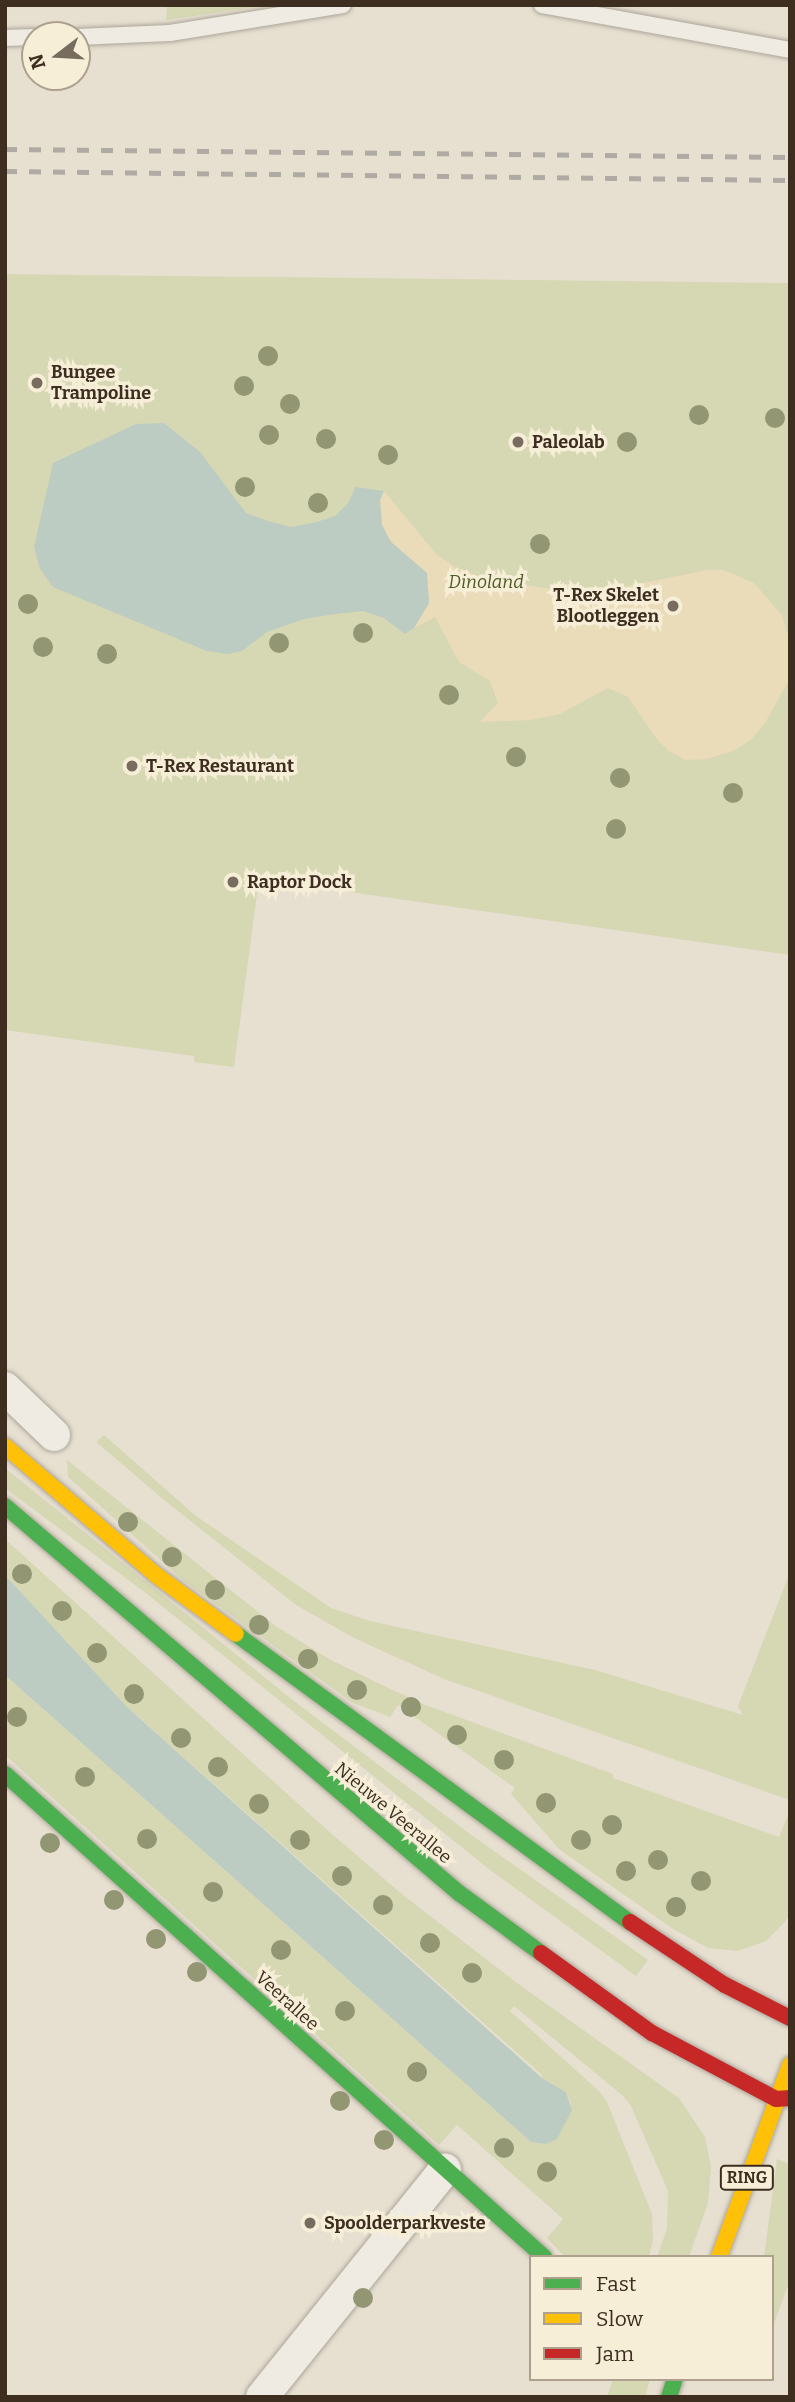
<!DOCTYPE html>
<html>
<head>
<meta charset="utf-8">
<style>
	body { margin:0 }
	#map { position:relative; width:795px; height:2402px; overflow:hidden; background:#e7e0d1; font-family:Bitter,serif }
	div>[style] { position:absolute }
	.green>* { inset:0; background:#d6d7b3 }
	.sand>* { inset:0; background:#eadcb9 }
	.water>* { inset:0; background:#bcccc2 }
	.roads { filter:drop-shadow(0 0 2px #ada599) drop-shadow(0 0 2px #ada599) }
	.lane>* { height:16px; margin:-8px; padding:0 8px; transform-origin:8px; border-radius:8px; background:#efebe3 }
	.street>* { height:32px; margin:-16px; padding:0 16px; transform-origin:16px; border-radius:16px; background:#efebe3 }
	.fast>* { height:16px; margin:-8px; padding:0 8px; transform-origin:8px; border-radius:8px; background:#4caf50 }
	.slow>* { height:16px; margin:-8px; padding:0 8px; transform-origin:8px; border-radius:8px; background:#ffc107 }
	.jam>* { height:16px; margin:-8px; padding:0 8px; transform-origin:8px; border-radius:8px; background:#c62828 }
	.rail>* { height:5px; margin-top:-2.5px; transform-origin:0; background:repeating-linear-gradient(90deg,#afaaa2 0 12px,transparent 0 24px) }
	.trees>* { width:20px; height:20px; margin:-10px; border-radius:50%; background:#929673 }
	.dots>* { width:19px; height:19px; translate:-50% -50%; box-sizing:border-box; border:4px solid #f7eed8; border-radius:50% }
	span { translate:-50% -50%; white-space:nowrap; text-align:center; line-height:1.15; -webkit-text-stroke:7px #f7eed8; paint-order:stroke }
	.shield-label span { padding:2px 5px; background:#f7eed8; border:2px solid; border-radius:5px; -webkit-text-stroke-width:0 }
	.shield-label { font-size:16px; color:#3d2e20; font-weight:700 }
	.poi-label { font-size:18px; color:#3d2e20; font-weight:700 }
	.left { translate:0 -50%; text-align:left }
	.right { translate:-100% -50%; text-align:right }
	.park-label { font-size:18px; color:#4d5a26; font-style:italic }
	.street-label { font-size:18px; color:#3d2e20 }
	.frame { position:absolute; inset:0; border:7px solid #3d2e20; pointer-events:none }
	.legend { position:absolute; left:529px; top:2255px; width:245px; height:126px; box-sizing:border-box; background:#f7eed8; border:2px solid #ada18e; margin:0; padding:9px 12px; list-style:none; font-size:21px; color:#3d2e20 }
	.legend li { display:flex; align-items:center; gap:14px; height:35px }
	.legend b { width:35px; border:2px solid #ada18e }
	.north { position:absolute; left:21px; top:21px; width:70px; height:70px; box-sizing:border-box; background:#f7eed8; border:2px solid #ada18e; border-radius:50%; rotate:253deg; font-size:19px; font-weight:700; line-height:28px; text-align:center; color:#3d2e20 }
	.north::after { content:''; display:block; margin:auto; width:24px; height:32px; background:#786c5e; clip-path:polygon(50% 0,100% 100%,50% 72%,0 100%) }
</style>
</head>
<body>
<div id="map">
	<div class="green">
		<div style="clip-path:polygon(167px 5px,268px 5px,166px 20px)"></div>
		<div style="clip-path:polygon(5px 274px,790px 283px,790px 955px,259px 879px,234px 1067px,194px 1062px,194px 1056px,5px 1030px)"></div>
		<div style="clip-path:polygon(104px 1435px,196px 1516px,331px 1608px,370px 1621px,595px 1670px,743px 1715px,738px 1706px,790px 1572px,790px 1800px,444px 1679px,356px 1639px,296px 1605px,163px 1499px,96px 1442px)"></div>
		<div style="clip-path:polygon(67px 1460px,277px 1627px,331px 1660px,380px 1684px,423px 1704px,613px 1774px,613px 1778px,779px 1837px,790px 1810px,790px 1913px,785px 1922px,766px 1941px,738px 1951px,708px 1948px,673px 1929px,560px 1850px,511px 1794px,515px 1788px,398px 1705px,390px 1717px,353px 1703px,184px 1581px,68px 1477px)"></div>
		<div style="clip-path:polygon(5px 1468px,294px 1701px,466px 1831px,648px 1960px,636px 1976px,490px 1870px,147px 1594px,5px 1488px)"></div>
		<div style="clip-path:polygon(5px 1539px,325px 1828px,403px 1895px,517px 1983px,679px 2098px,705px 2137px,711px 2167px,708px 2203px,689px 2257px,657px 2257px,667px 2229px,668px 2191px,631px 2106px,622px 2095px,514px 2006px,510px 2011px,599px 2091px,607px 2102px,652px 2214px,653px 2240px,649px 2257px,565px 2257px,547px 2238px,563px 2219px,457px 2125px,439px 2145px,5px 1755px,5px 1675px,531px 2142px,571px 2104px,566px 2092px,541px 2077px,542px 2075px,128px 1708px,5px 1575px)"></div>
		<div style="clip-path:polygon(777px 2159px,790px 2164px,790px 2280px,772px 2329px,772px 2257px,764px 2257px)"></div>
		<div style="clip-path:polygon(613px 2379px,650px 2379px,645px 2397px,607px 2397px)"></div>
	</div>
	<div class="sand">
		<div style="clip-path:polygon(384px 491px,437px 555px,455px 567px,489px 580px,587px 594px,708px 570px,724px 570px,754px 583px,781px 614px,790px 640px,789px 680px,765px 723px,752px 739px,733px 751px,707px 759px,685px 760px,669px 751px,656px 738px,628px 697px,608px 688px,560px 714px,530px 720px,480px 722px,498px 703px,490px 681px,459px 662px,435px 617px,414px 628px,429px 603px,427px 573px,391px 542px,382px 525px,380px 500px)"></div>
	</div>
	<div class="water">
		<div style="clip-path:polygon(164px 423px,200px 452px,246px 513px,268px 521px,291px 527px,317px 522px,335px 516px,349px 502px,355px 487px,384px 491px,380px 500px,382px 525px,391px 542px,427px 573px,429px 603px,414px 628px,405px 634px,384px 618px,363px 611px,335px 614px,304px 619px,267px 632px,242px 651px,228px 654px,207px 651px,53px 587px,40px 569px,34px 547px,53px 463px,136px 424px)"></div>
		<div style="clip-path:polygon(5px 1575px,128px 1708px,542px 2078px,566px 2092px,572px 2110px,557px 2139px,546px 2144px,531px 2142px,5px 1675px)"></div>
	</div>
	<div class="roads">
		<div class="lane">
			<div style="left:542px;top:5px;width:252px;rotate:10.3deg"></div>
			<div style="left:77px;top:37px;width:93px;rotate:-2.5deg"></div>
			<div style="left:170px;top:33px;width:175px;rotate:-9.2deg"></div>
			<div style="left:5px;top:38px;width:30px;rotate:-2deg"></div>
		</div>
		<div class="street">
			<div style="left:5px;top:1388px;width:68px;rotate:43.8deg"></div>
			<div style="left:262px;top:2397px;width:292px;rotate:-51.2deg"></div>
		</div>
		<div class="fast">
			<div style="left:5px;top:1506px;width:597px;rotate:40.45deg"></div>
			<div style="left:459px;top:1893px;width:102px;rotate:36.2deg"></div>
			<div style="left:236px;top:1634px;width:488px;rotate:36.2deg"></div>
			<div style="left:5px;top:1774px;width:724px;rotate:41.86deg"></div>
			<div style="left:669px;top:2397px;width:19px;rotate:-72deg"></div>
		</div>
		<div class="slow">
			<div style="left:5px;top:1446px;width:199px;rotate:40.5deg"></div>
			<div style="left:156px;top:1575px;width:99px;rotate:36.4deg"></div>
			<div style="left:719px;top:2257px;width:205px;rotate:-69.7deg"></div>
		</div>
		<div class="jam">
			<div style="left:630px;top:1922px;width:114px;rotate:33.6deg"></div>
			<div style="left:725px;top:1985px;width:73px;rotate:26.9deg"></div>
			<div style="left:541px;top:1953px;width:137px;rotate:35.8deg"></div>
			<div style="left:652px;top:2033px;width:140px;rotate:28deg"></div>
			<div style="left:776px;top:2099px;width:14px;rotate:-4deg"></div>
		</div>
	</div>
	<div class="rail">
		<div style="left:5px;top:149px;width:785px;rotate:0.58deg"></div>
		<div style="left:5px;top:171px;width:785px;rotate:0.66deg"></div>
	</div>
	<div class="trees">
		<div style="left:268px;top:356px"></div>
		<div style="left:244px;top:386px"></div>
		<div style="left:290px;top:404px"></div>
		<div style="left:699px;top:415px"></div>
		<div style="left:775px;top:418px"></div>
		<div style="left:269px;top:435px"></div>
		<div style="left:326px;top:439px"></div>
		<div style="left:627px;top:442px"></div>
		<div style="left:388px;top:455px"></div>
		<div style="left:245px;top:487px"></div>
		<div style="left:318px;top:503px"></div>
		<div style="left:540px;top:544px"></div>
		<div style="left:28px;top:604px"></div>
		<div style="left:363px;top:633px"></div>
		<div style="left:279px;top:643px"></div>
		<div style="left:43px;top:647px"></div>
		<div style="left:107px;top:654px"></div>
		<div style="left:449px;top:695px"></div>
		<div style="left:516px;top:757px"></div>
		<div style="left:620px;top:778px"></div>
		<div style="left:733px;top:793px"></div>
		<div style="left:616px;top:829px"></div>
		<div style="left:128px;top:1522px"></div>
		<div style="left:172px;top:1557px"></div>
		<div style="left:22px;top:1574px"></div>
		<div style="left:215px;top:1590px"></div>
		<div style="left:62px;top:1611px"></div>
		<div style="left:259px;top:1625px"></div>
		<div style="left:97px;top:1653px"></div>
		<div style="left:308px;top:1659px"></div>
		<div style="left:357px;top:1690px"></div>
		<div style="left:134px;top:1694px"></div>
		<div style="left:411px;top:1707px"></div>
		<div style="left:17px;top:1717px"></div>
		<div style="left:457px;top:1735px"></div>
		<div style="left:181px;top:1738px"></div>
		<div style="left:504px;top:1760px"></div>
		<div style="left:218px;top:1767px"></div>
		<div style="left:85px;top:1777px"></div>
		<div style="left:546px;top:1803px"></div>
		<div style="left:259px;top:1804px"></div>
		<div style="left:612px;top:1825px"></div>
		<div style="left:147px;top:1839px"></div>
		<div style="left:300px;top:1840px"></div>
		<div style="left:581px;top:1840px"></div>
		<div style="left:50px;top:1843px"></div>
		<div style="left:658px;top:1860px"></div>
		<div style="left:626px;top:1871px"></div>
		<div style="left:342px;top:1876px"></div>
		<div style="left:701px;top:1881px"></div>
		<div style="left:213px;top:1892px"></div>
		<div style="left:114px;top:1900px"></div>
		<div style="left:383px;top:1905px"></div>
		<div style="left:676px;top:1907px"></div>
		<div style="left:156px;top:1939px"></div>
		<div style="left:430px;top:1943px"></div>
		<div style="left:281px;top:1950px"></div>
		<div style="left:197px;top:1972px"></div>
		<div style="left:472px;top:1973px"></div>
		<div style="left:345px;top:2011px"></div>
		<div style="left:417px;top:2072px"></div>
		<div style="left:340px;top:2101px"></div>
		<div style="left:384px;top:2140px"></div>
		<div style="left:504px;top:2148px"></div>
		<div style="left:547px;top:2172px"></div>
		<div style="left:363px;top:2298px"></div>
	</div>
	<div class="dots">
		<div style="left:37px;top:383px;background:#786c5e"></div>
		<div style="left:518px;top:442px;background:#786c5e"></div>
		<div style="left:673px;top:606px;background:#786c5e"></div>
		<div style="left:132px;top:766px;background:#786c5e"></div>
		<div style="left:233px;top:882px;background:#786c5e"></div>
		<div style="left:310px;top:2223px;background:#786c5e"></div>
	</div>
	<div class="shield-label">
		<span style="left:747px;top:2178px">RING</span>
	</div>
	<div class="poi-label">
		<span class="left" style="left:51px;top:383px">Bungee<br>Trampoline</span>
		<span class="left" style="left:532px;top:442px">Paleolab</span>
		<span class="right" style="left:659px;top:606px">T-Rex Skelet<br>Blootleggen</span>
		<span class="left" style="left:146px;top:766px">T-Rex Restaurant</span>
		<span class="left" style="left:247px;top:882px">Raptor Dock</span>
		<span class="left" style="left:324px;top:2223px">Spoolderparkveste</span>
	</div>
	<div class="park-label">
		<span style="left:486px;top:582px">Dinoland</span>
	</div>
	<div class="street-label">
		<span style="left:393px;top:1813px;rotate:40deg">Nieuwe Veerallee</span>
		<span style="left:287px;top:2001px;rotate:42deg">Veerallee</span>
	</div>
	<div class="frame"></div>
	<ul class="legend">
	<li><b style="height:9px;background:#4caf50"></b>Fast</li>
	<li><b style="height:9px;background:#ffc107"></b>Slow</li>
	<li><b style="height:9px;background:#c62828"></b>Jam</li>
	</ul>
	<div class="north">N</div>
</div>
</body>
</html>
